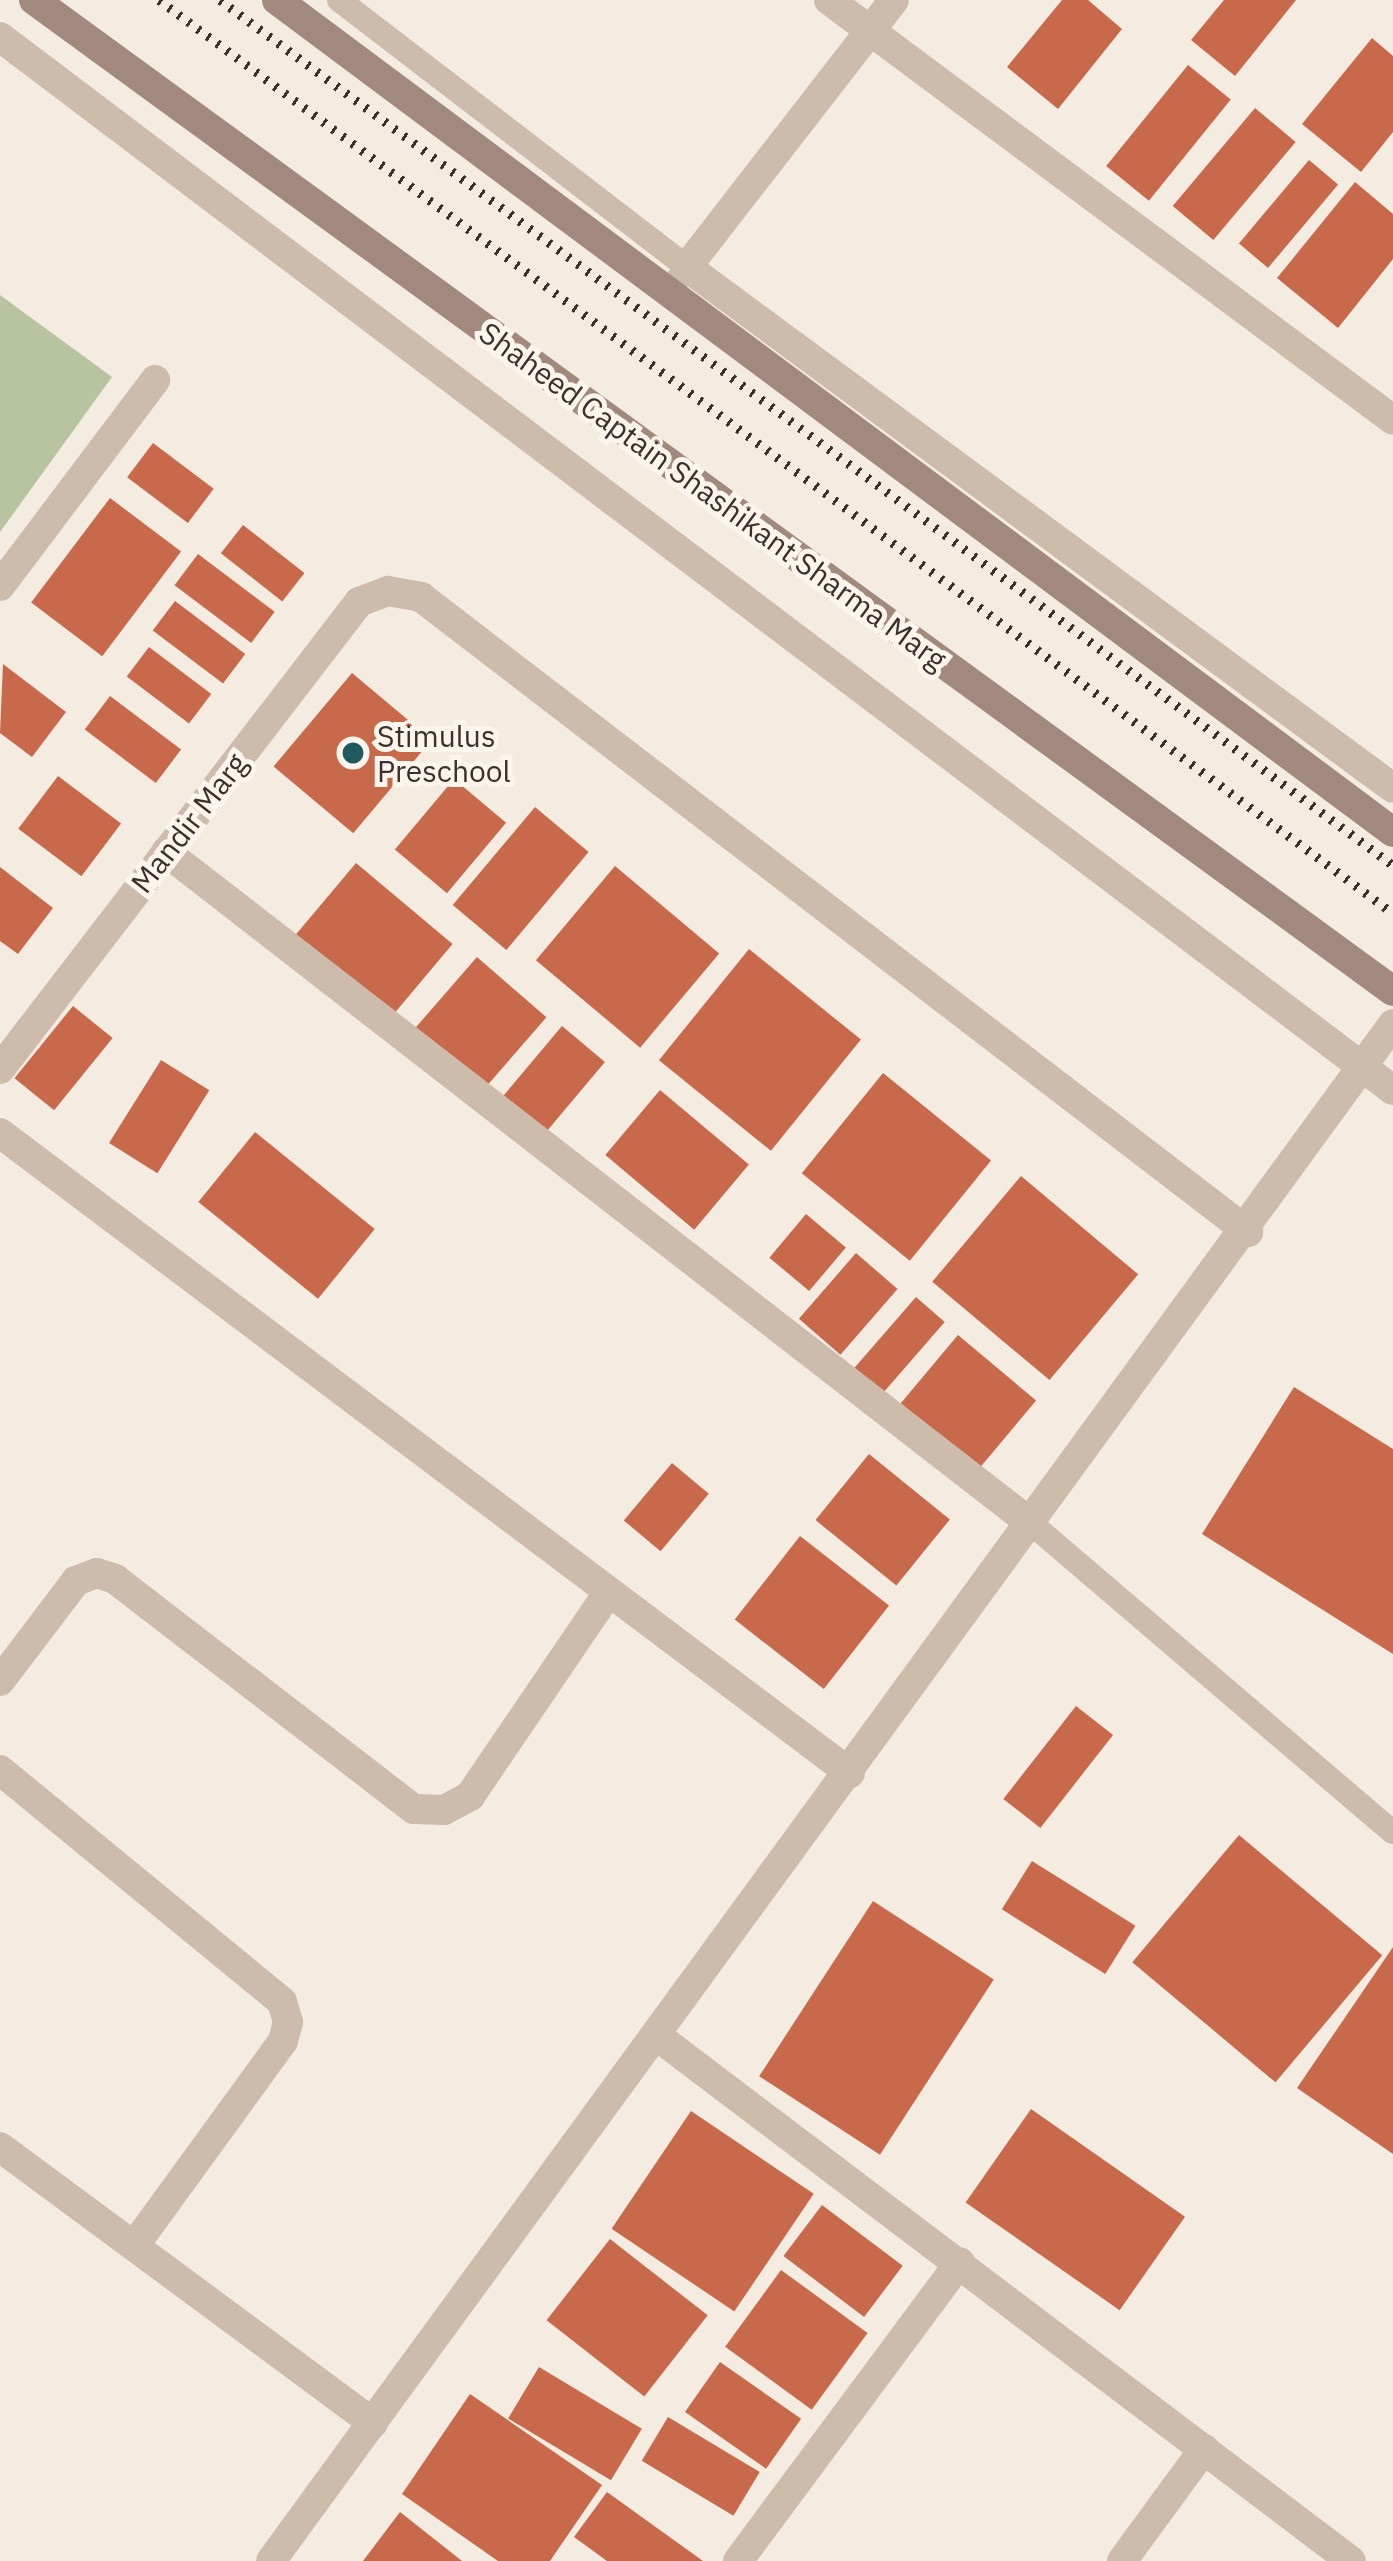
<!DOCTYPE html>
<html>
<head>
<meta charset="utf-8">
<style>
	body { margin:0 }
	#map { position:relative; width:1393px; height:2561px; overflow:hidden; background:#f4ebe1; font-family:"IBM Plex Sans",sans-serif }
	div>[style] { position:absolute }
	.green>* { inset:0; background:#b8c4a0 }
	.building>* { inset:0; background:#c8694b; transform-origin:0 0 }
	.service>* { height:24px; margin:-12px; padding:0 12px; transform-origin:12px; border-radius:12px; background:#cdbbac }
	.minor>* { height:30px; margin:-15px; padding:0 15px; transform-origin:15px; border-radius:15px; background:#cdbbac }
	.tertiary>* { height:30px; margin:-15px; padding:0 15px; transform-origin:15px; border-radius:15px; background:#cdbbac }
	.secondary>* { height:30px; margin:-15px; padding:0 15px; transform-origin:15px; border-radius:15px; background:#a18a7d }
	.rail>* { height:9px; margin-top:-4.5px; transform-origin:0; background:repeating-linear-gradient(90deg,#3b302b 0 3px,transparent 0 12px) }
	.dots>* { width:33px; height:33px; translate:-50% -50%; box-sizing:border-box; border:6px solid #fbf5ee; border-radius:50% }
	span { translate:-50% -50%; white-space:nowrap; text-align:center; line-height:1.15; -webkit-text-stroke:10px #fbf5ee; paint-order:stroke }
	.street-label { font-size:30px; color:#3b302b }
	.poi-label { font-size:30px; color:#3b302b }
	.left { translate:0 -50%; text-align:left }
</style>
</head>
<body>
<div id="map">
	<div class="green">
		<div style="clip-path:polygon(0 295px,112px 377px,0 532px)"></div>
	</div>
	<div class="building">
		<div style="clip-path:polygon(1062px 0,1088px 0,1122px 29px,1058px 109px,1007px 67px)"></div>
		<div style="clip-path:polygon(1224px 0,1296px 0,1235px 76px,1191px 40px)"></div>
		<div style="clip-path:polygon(1372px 38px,1393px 56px,1393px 132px,1361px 172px,1302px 124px)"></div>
		<div style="left:1188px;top:65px;width:55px;height:130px;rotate:39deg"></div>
		<div style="left:1255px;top:108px;width:53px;height:128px;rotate:40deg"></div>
		<div style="left:1309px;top:160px;width:38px;height:109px;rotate:40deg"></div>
		<div style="clip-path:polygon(1355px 182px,1393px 214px,1393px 259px,1338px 328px,1277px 278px)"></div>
		<div style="left:153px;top:443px;width:76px;height:43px;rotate:37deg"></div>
		<div style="left:110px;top:498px;width:89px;height:131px;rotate:37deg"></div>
		<div style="left:243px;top:525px;width:78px;height:36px;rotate:38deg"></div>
		<div style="left:198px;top:554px;width:96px;height:39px;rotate:37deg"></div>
		<div style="left:175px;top:601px;width:88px;height:37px;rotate:37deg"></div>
		<div style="left:149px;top:647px;width:78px;height:37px;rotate:37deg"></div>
		<div style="clip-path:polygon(3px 664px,66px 712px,32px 757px,0 733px)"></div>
		<div style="left:352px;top:673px;width:104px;height:122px;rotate:40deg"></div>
		<div style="left:110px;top:696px;width:89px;height:42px;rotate:37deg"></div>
		<div style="left:58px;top:776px;width:79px;height:66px;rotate:37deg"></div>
		<div style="left:454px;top:779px;width:68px;height:92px;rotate:40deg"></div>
		<div style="left:535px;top:807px;width:70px;height:128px;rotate:40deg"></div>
		<div style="left:356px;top:863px;width:126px;height:100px;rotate:40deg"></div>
		<div style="left:615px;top:866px;width:136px;height:123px;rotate:40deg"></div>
		<div style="clip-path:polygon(0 867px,53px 908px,18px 954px,0 941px)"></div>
		<div style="left:749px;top:949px;width:144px;height:143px;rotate:39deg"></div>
		<div style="left:477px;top:957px;width:92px;height:96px;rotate:41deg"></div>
		<div style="left:73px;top:1006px;width:51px;height:93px;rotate:39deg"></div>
		<div style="left:562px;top:1026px;width:56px;height:97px;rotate:40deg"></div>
		<div style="left:161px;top:1060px;width:57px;height:98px;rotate:32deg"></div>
		<div style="left:883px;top:1073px;width:139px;height:129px;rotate:39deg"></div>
		<div style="left:660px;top:1090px;width:116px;height:85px;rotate:40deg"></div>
		<div style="left:255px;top:1132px;width:154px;height:90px;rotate:39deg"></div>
		<div style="left:1021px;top:1176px;width:153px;height:138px;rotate:40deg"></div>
		<div style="left:806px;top:1214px;width:52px;height:57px;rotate:40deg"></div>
		<div style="left:856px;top:1253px;width:55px;height:87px;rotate:41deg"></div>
		<div style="left:916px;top:1297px;width:38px;height:95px;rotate:41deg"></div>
		<div style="left:958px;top:1335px;width:102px;height:89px;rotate:40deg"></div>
		<div style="clip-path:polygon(1294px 1387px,1393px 1449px,1393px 1654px,1202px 1534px)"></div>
		<div style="left:869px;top:1454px;width:104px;height:85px;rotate:39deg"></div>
		<div style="left:672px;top:1463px;width:48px;height:75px;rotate:40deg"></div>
		<div style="left:800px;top:1536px;width:113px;height:106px;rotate:38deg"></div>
		<div style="left:1076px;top:1706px;width:47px;height:118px;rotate:38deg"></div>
		<div style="left:1239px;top:1835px;width:187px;height:166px;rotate:40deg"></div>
		<div style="left:1032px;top:1861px;width:122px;height:57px;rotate:32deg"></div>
		<div style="left:873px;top:1901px;width:144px;height:209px;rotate:33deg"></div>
		<div style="clip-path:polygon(1393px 1947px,1393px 2154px,1297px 2088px)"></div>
		<div style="left:1031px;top:2109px;width:188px;height:114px;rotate:35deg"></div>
		<div style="left:691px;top:2111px;width:148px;height:142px;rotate:34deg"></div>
		<div style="left:822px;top:2205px;width:101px;height:64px;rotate:37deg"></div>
		<div style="left:610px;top:2239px;width:124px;height:103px;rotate:38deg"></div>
		<div style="left:781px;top:2270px;width:107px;height:95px;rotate:36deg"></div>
		<div style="left:720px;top:2362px;width:99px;height:61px;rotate:35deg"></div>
		<div style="left:539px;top:2367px;width:120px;height:60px;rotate:31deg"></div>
		<div style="clip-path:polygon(470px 2394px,602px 2485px,550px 2561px,498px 2561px,402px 2494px)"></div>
		<div style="left:668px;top:2417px;width:107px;height:51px;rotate:31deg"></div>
		<div style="clip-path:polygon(607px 2492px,703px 2561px,607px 2561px,574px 2537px)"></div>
		<div style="clip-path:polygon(400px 2512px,462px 2561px,363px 2561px)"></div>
	</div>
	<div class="service">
		<div style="left:339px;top:0;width:439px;rotate:37.5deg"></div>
		<div style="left:687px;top:267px;width:15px;rotate:127deg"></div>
		<div style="left:1033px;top:1525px;width:473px;rotate:40.5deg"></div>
	</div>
	<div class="minor">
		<div style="left:829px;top:0;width:703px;rotate:36.67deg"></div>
		<div style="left:894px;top:0;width:338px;rotate:127.8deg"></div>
		<div style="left:687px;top:267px;width:877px;rotate:36.43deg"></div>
		<div style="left:0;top:586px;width:258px;rotate:-53deg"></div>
		<div style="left:166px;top:852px;width:1098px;rotate:37.82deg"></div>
		<div style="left:0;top:1069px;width:589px;rotate:-52.45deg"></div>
		<div style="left:359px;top:602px;width:31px;rotate:-21deg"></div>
		<div style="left:388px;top:591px;width:34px;rotate:10deg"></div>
		<div style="left:421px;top:597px;width:1043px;rotate:37.52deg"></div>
		<div style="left:0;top:1133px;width:1064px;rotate:36.98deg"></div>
		<div style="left:0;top:1681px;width:126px;rotate:-52.8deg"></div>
		<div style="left:76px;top:1581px;width:22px;rotate:-21deg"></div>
		<div style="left:97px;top:1573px;width:19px;rotate:18deg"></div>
		<div style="left:115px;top:1579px;width:377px;rotate:37.6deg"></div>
		<div style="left:414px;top:1809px;width:30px;rotate:2deg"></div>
		<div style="left:444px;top:1810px;width:30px;rotate:-28deg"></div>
		<div style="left:470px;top:1796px;width:245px;rotate:-55.8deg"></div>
		<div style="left:0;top:1770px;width:365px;rotate:39.4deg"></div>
		<div style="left:282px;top:2002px;width:21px;rotate:73deg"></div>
		<div style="left:288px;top:2022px;width:20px;rotate:105deg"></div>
		<div style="left:283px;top:2041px;width:253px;rotate:126deg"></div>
		<div style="left:657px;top:2036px;width:870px;rotate:37.11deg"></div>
		<div style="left:0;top:2147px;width:464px;rotate:36.5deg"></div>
		<div style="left:271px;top:2561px;width:1903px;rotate:-53.87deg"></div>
		<div style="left:738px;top:2561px;width:372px;rotate:-53.4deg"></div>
		<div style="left:1122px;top:2561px;width:139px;rotate:-53.8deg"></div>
	</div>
	<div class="tertiary">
		<div style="left:0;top:37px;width:1746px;rotate:37.09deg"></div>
	</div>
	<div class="secondary">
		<div style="left:34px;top:0;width:1682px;rotate:36.1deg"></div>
		<div style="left:277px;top:0;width:1392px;rotate:36.71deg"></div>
	</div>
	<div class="rail">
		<div style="left:159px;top:0;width:1535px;rotate:36.5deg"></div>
		<div style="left:220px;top:0;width:1457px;rotate:36.41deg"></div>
	</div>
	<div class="dots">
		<div style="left:353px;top:753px;background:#1f5a5e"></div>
	</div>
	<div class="street-label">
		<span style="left:713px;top:496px;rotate:36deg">Shaheed Captain Shashikant Sharma Marg</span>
		<span style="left:189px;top:823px;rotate:-52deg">Mandir Marg</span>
	</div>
	<div class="poi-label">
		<span class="left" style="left:377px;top:753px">Stimulus<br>Preschool</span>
	</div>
</div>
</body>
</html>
